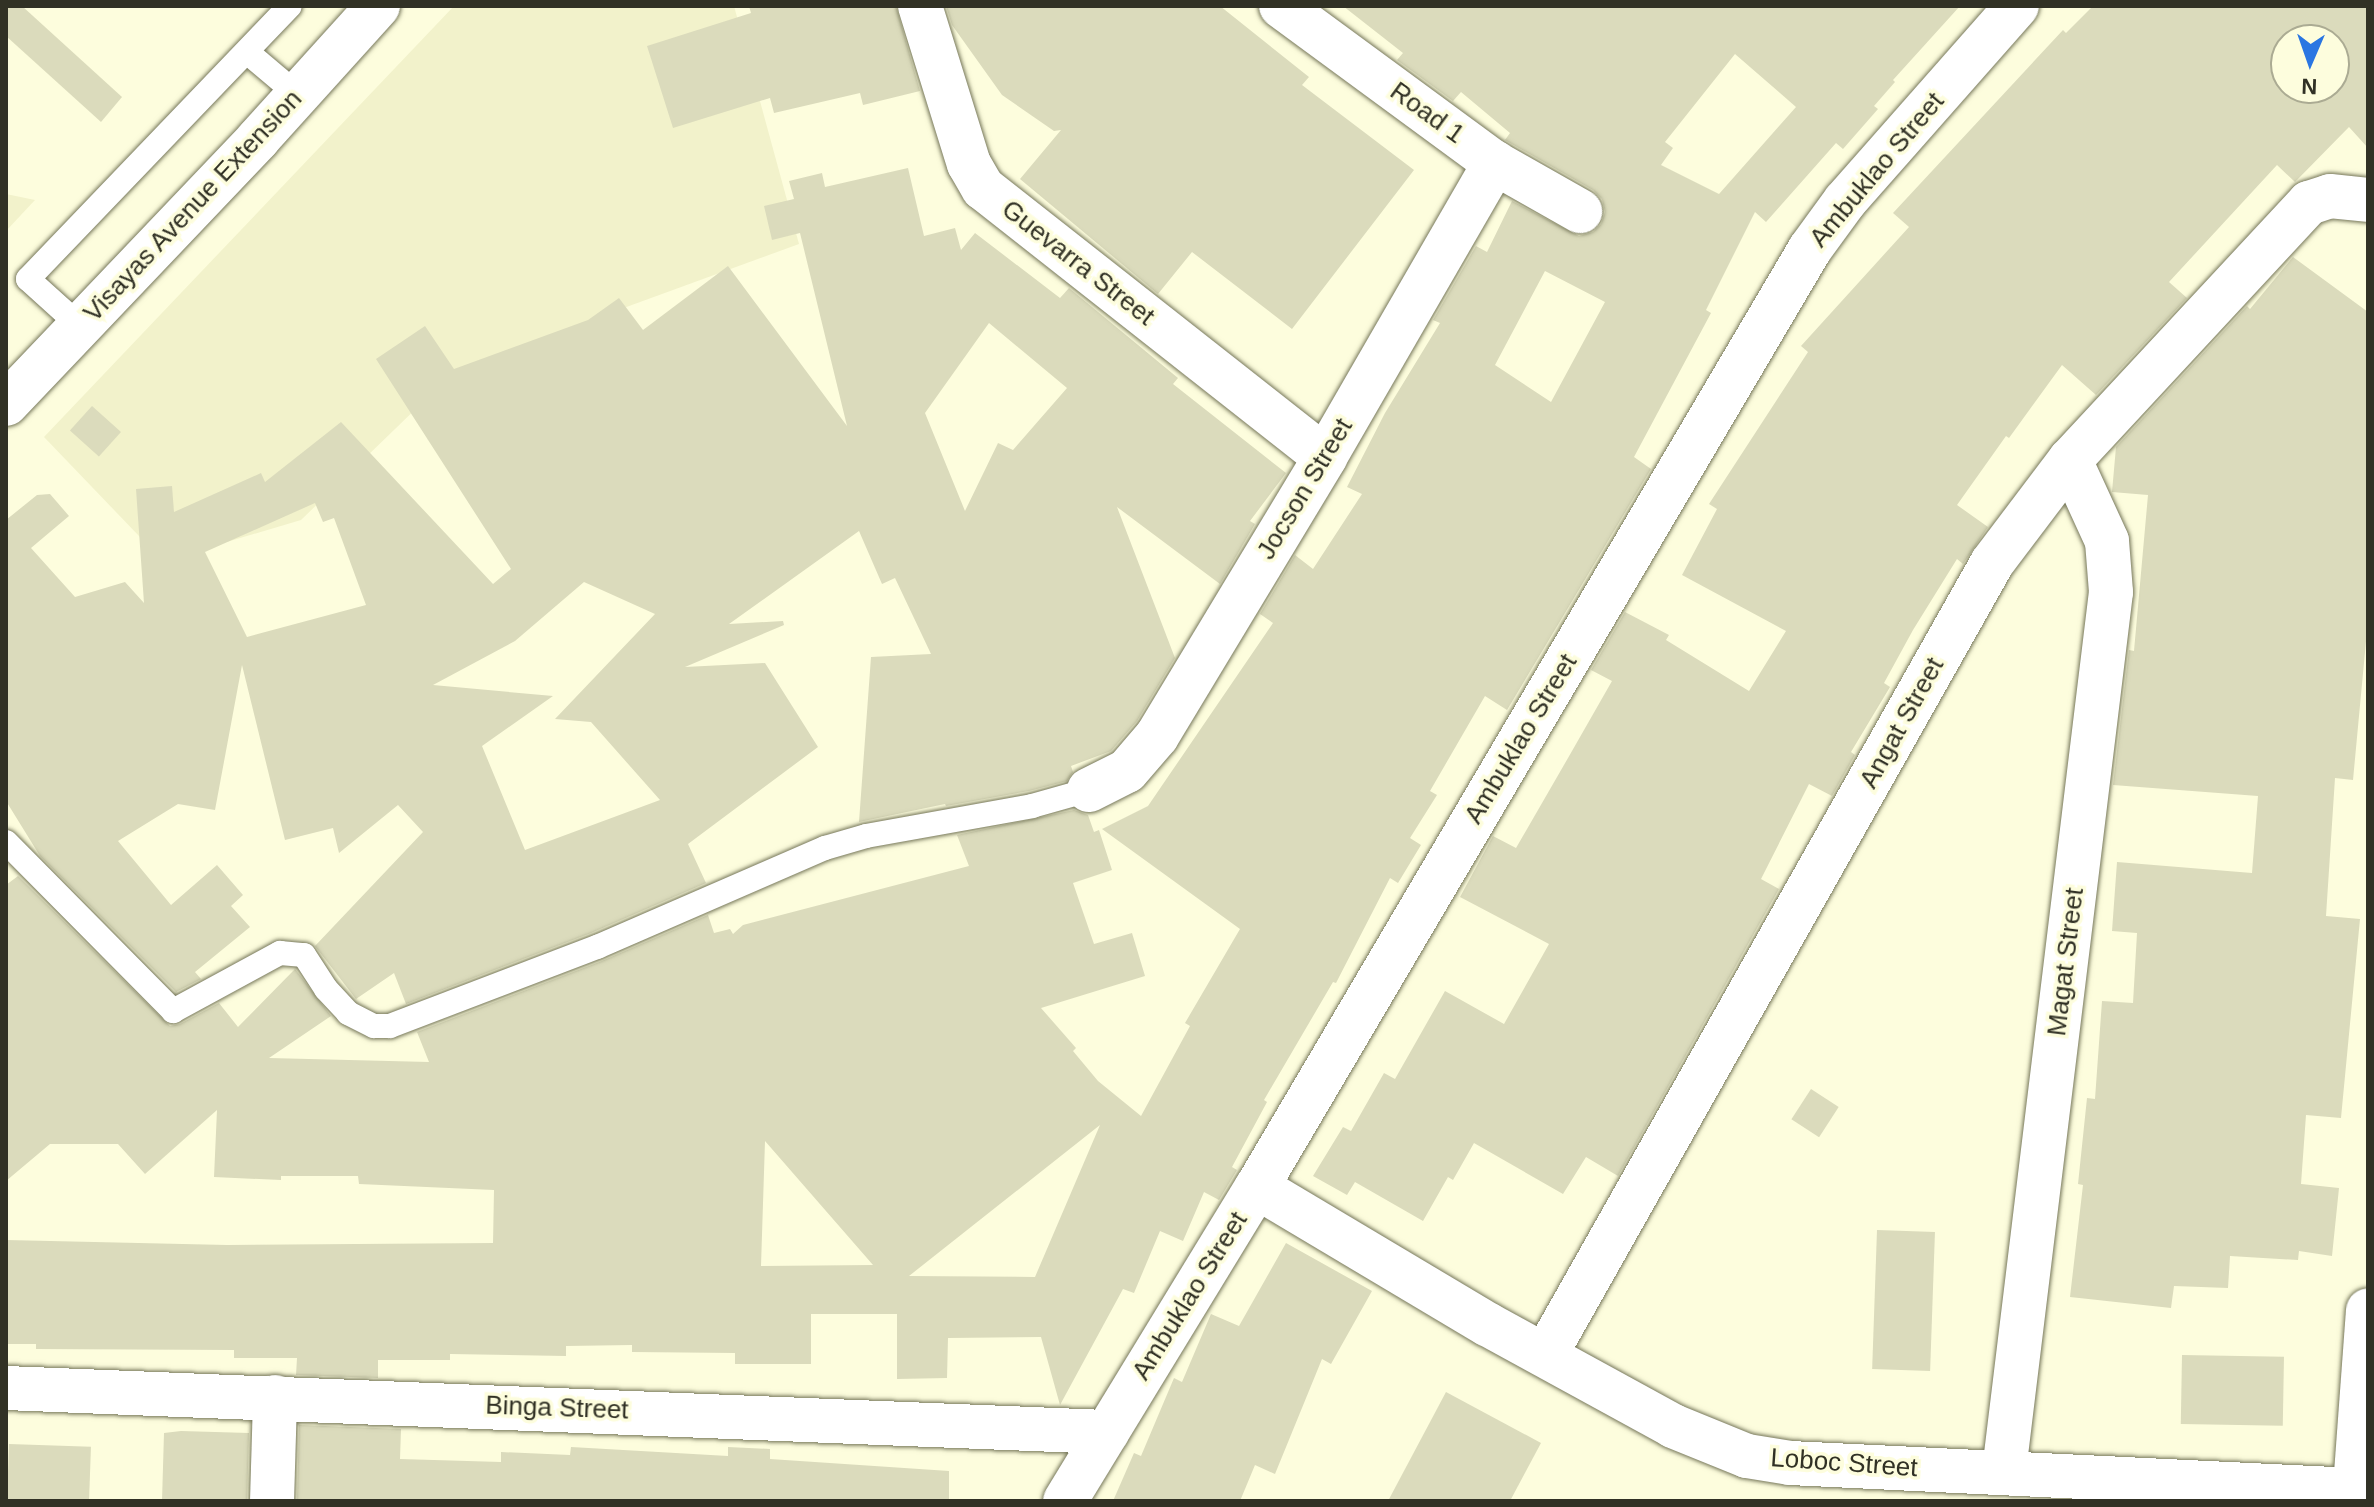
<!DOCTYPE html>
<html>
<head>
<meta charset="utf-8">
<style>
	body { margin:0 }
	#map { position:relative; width:2374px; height:1507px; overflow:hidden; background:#fdfddd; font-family:Helvetica,sans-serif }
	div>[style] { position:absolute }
	.built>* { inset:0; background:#f2f2cb }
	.building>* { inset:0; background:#dbdbbc; transform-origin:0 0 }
	.roads { filter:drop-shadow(0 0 2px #76775a) drop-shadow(0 0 2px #76775a) }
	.service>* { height:24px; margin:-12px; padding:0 12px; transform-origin:12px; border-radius:12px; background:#fff }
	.minor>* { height:44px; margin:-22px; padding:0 22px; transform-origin:22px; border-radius:22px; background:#fff }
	span { translate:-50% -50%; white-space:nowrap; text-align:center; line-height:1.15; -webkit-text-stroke:7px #fdfddd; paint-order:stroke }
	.street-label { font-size:26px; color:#313125 }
	.frame { position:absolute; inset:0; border:8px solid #313125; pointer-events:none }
	.north { position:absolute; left:2270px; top:24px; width:80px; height:80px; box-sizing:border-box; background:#fdfddd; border:2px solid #abab93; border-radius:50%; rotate:182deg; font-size:22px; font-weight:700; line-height:32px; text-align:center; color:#313125 }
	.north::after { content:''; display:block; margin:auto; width:28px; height:36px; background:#2a76e2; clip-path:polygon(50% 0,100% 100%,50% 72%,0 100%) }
</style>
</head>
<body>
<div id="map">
	<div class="built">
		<div style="clip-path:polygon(454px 6px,734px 6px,799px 244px,457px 369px,301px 520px,163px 561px,44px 437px)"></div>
		<div style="clip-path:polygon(6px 194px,35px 200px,6px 231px)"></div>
	</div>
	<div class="building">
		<div style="clip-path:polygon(6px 6px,22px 6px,122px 97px,101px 122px,6px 36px)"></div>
		<div style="clip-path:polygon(749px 6px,896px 6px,920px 91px,863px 105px,860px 93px,774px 113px,770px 98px,673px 128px,647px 46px,751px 13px)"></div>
		<div style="clip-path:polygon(946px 6px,1220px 6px,1309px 77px,1302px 85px,1414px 170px,1292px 329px,1192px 252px,1158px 294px,1020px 179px,1061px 130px,1054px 131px,1002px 95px,952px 25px)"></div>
		<div style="clip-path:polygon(evenodd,1343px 6px,1960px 6px,1893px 80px,1895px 82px,1874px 106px,1878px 109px,1843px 149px,1836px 143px,1766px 222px,1755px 212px,1706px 310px,1711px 313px,1634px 457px,1651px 469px,1507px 710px,1485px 696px,1430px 791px,1437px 795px,1410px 838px,1421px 845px,1398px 883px,1390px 878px,1336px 983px,1333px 982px,1264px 1100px,1267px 1102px,1232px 1167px,1237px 1170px,1219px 1200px,1204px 1192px,1183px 1241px,1160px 1231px,1134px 1293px,1123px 1289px,1060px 1405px,1041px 1337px,948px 1338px,947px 1378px,897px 1379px,897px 1314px,811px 1314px,811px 1364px,735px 1364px,735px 1353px,632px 1352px,632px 1345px,566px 1346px,566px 1356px,450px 1354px,450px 1360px,378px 1360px,378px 1378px,296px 1375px,297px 1358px,234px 1358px,234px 1350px,36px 1349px,36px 1344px,6px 1344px,6px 1240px,227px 1245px,493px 1243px,494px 1190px,359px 1184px,358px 1176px,281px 1176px,281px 1180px,214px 1177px,217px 1110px,145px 1174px,118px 1144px,50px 1144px,6px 1181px,6px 885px,18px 876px,170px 1026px,180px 1024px,219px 1003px,238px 1027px,295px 969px,331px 1016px,269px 1058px,429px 1062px,417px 1032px,602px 961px,708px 915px,714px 933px,730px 929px,733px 934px,743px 925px,969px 866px,957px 835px,1074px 810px,1088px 815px,1094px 832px,1099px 830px,1112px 870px,1073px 883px,1094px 944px,1132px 933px,1145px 976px,1041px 1008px,1076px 1048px,1073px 1051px,1098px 1081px,1141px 1116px,1190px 1026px,1185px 1023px,1240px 929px,1102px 829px,1148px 806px,1273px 623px,1260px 614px,1295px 555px,1313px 569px,1362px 494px,1347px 487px,1385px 413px,1440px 323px,1433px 320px,1476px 246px,1487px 252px,1512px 201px,1579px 236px,1593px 232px,1601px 224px,1605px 212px,1602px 199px,1593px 190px,1505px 140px,1510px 133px,1461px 92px,1453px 101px,1397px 60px,1403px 53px,1343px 6px,1735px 54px,1796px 107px,1719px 194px,1661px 165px,1673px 148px,1665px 142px,1735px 54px,1343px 6px,1545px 271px,1605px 302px,1551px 402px,1495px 365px,1545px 271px,1343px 6px,1100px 1125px,1035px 1277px,909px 1276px,1100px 1125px,1343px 6px,765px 1141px,873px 1265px,761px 1266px,765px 1141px)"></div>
		<div style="clip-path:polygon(evenodd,2093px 6px,2368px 6px,2368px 148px,2349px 127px,2295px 182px,2277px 165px,2169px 282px,2187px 298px,2096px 395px,2062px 365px,2009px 438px,2006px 436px,1957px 505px,1988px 527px,1963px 564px,1957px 559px,1913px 630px,1884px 683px,1890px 687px,1851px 752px,1855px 755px,1832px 796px,1809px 784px,1761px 879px,1779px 889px,1618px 1176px,1586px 1157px,1563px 1194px,1474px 1143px,1453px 1180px,1448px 1177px,1423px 1221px,1355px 1182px,1347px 1195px,1313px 1176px,1343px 1127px,1351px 1131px,1384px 1073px,1395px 1079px,1445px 991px,1504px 1024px,1549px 944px,1460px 897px,1493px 836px,1516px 848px,1568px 758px,1612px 681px,1591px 670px,1625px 612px,1669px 635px,1666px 640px,1749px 691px,1786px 631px,1682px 575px,1717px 509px,1709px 504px,1808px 352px,1801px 346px,1909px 227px,1893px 213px,2063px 30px,2066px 33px,2093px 6px,2286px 40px,2334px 40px,2334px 88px,2286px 88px,2286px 40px)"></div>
		<div style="clip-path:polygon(evenodd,908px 168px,924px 236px,955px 228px,961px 250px,975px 233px,1060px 298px,1069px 288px,1178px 378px,1173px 384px,1286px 473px,1250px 521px,1255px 524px,1220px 584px,1117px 507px,1175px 658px,1137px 721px,1111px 751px,1071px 766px,1073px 772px,1067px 781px,1029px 791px,946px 806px,945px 804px,859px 822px,871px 657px,931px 654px,895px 578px,882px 584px,859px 531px,729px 624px,783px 621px,784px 625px,685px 667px,765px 663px,818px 747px,688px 844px,706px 883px,591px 933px,406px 1004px,394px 973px,356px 999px,315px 946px,423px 832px,398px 805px,339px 853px,333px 828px,285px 840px,242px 665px,215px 810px,178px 804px,118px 841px,171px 905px,217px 865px,243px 895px,231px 906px,250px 927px,195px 972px,201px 979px,176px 992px,40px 856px,6px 801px,6px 520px,37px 495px,50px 494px,69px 516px,31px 548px,75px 597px,125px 582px,144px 603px,136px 489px,172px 486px,174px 512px,261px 473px,265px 482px,341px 422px,493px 584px,511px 569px,376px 359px,425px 326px,454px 369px,588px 320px,619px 298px,643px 330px,728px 266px,847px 426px,800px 233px,772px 240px,764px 206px,794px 199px,789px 181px,822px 173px,825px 187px,908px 168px,989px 323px,1067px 388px,1013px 450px,998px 443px,965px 511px,925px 413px,989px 323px,908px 168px,315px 503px,323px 522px,334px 518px,366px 605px,247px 637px,205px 552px,315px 503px,908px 168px,584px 582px,655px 614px,555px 719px,591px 722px,660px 800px,525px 850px,482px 746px,553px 696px,433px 685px,515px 641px,584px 582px)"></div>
		<div style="clip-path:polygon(2293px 257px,2368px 312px,2368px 620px,2353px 780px,2335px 778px,2326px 916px,2360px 919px,2341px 1118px,2306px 1115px,2301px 1184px,2339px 1188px,2332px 1256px,2299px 1251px,2298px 1260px,2230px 1256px,2228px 1288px,2174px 1286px,2171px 1308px,2070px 1297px,2083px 1185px,2078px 1184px,2087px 1098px,2095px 1099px,2102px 1001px,2133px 1003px,2137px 933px,2112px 931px,2117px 862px,2252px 873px,2258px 796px,2113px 785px,2129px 650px,2134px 651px,2148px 495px,2112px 492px,2116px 447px,2247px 306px,2250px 309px)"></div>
		<div style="left:92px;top:406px;width:39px;height:33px;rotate:42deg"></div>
		<div style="left:1811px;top:1089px;width:33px;height:36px;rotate:33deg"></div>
		<div style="left:1877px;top:1230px;width:58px;height:139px;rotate:2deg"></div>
		<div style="clip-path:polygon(1286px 1243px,1372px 1291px,1331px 1364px,1322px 1359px,1275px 1474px,1255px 1465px,1240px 1501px,1113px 1501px,1134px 1453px,1141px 1456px,1174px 1378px,1182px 1382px,1211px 1314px,1239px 1326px)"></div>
		<div style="left:2182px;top:1355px;width:102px;height:69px;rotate:1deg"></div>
		<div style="clip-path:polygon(1446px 1392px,1541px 1443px,1510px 1501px,1388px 1501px)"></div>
		<div style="clip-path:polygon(299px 1425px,401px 1429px,400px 1459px,501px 1462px,501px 1452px,570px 1455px,571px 1447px,728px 1456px,728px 1447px,770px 1449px,770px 1459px,949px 1471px,949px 1501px,297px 1501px)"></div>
		<div style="clip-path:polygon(181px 1431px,249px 1433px,247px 1501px,162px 1501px,164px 1433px)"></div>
		<div style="left:9px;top:1444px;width:82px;height:57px;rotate:2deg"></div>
	</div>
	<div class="roads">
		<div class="service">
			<div style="left:247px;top:52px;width:68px;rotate:40.2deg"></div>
			<div style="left:80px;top:326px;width:70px;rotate:-137.9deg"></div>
			<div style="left:28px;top:279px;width:378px;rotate:-46.2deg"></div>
			<div style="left:6px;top:842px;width:238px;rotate:45.3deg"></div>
			<div style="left:173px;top:1011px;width:122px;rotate:-28.5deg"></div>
			<div style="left:280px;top:953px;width:24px;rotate:5deg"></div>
			<div style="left:304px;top:955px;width:40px;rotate:57.1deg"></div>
			<div style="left:326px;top:989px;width:33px;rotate:47deg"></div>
			<div style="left:348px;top:1013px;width:29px;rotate:27deg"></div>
			<div style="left:374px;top:1026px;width:16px"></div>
			<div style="left:390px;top:1026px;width:222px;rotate:-20.9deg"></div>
			<div style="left:597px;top:947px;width:249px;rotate:-23.5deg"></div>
			<div style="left:825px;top:848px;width:43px;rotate:-16.3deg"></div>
			<div style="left:866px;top:836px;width:169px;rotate:-10.2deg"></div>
			<div style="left:1032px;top:806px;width:59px;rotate:-15.7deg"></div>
		</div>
		<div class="minor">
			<div style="left:920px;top:6px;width:165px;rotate:72.8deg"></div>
			<div style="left:969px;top:164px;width:28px;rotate:60deg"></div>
			<div style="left:983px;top:188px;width:435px;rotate:38.2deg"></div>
			<div style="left:1281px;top:6px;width:265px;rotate:36.3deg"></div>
			<div style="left:1495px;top:163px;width:98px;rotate:29.5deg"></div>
			<div style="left:6px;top:404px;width:366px;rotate:-46.4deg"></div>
			<div style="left:258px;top:139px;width:179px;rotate:-47.9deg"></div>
			<div style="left:1089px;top:790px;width:42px;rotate:-26.6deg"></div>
			<div style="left:1127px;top:771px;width:46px;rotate:-49.4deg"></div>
			<div style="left:1157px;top:736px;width:326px;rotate:-58.9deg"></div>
			<div style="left:1325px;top:457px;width:340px;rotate:-60deg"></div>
			<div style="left:1257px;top:1187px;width:268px;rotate:30.8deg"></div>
			<div style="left:1487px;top:1324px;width:212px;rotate:28.7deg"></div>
			<div style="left:1673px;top:1426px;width:80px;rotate:22.1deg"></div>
			<div style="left:1747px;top:1456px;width:44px;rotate:9.2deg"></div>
			<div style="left:1790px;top:1463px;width:566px;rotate:2.74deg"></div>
			<div style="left:1546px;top:1354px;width:908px;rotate:-60.58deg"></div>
			<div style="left:1992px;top:563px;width:129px;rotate:-52.9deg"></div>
			<div style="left:2070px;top:460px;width:351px;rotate:-47.1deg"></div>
			<div style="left:2309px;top:203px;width:22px;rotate:-18deg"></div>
			<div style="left:2330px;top:196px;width:38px;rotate:6deg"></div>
			<div style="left:6px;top:1388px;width:1102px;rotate:2.29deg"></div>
			<div style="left:2004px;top:1471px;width:885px;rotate:-83.06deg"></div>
			<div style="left:2111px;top:592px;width:51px;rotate:-94.5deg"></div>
			<div style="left:2107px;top:541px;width:89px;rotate:-114.6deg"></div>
			<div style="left:272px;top:1501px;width:104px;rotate:-88.3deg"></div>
			<div style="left:1065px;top:1501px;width:368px;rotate:-58.6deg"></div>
			<div style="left:1257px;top:1187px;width:1089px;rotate:-59.48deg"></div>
			<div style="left:1810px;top:249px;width:59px;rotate:-53.9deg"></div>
			<div style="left:1845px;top:201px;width:260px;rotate:-48.6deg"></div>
			<div style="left:2354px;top:1501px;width:191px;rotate:-85.8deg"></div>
		</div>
	</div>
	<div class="street-label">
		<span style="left:1427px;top:113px;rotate:36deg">Road 1</span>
		<span style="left:1877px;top:170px;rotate:-50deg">Ambuklao Street</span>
		<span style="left:193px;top:206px;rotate:-47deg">Visayas Avenue Extension</span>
		<span style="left:1078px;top:263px;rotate:38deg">Guevarra Street</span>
		<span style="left:1305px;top:489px;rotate:-59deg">Jocson Street</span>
		<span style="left:1902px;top:723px;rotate:-61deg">Angat Street</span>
		<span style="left:1521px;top:739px;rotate:-59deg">Ambuklao Street</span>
		<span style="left:2066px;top:962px;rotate:-83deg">Magat Street</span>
		<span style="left:1190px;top:1296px;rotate:-58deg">Ambuklao Street</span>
		<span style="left:557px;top:1408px;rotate:2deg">Binga Street</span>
		<span style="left:1844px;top:1463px;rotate:4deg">Loboc Street</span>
	</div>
	<div class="frame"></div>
	<div class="north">N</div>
</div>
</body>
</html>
